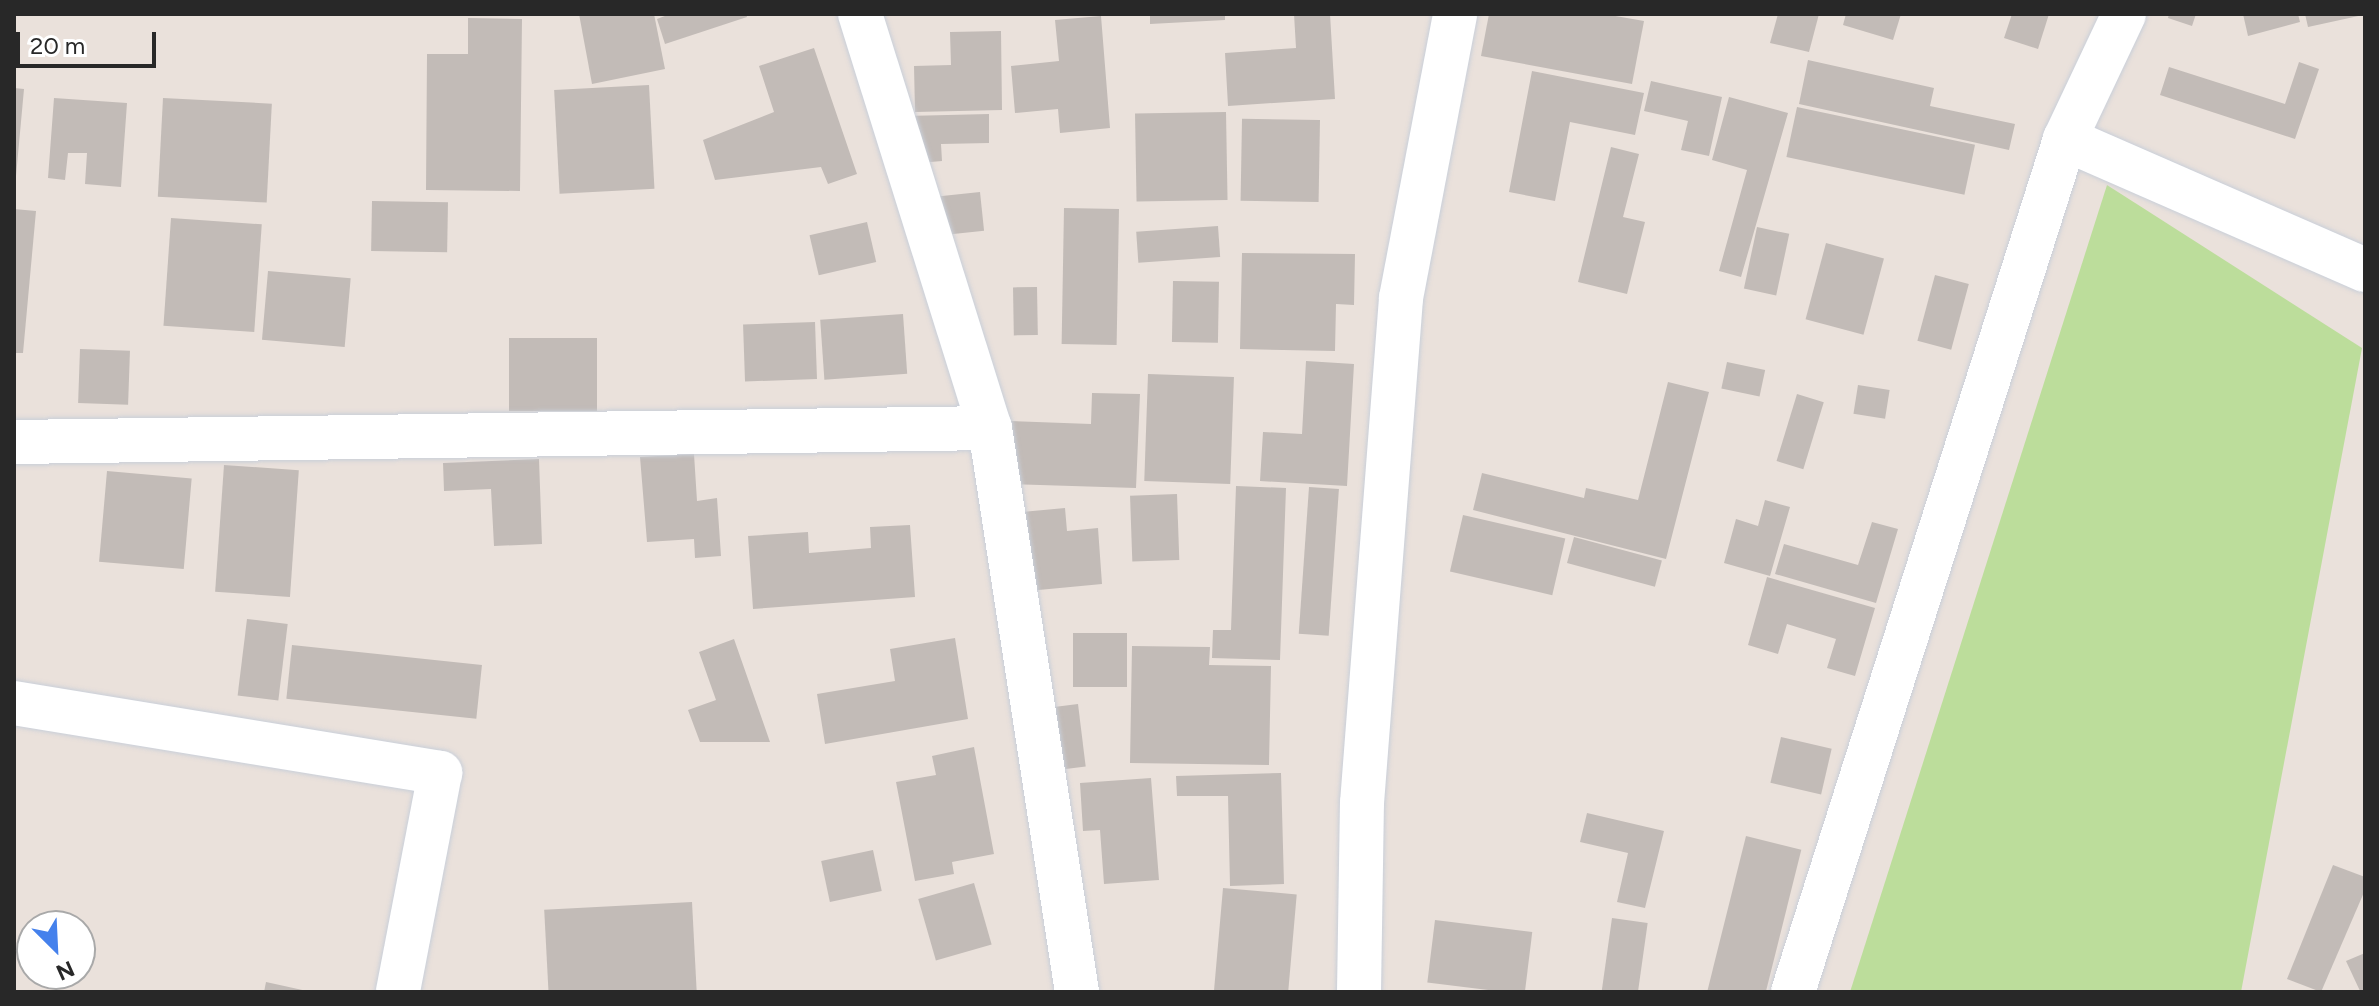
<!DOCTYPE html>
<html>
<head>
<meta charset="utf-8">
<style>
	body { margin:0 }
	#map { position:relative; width:2379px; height:1006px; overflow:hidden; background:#eae1db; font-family:Figtree,sans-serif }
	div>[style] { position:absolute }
	.green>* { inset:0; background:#bcdd9b }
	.building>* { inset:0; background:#c2bbb7; transform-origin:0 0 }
	.roads { filter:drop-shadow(0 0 2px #c9cfd9) drop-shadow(0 0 2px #c9cfd9) }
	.minor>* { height:44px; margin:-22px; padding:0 22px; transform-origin:22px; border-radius:22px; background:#fff }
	span { translate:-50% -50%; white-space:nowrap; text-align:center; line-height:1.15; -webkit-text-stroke:7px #fff; paint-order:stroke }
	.frame { position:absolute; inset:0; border:16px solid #282828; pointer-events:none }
	.north { position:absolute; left:16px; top:910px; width:80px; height:80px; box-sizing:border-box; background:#fff; border:2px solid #a9a9a9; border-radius:50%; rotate:156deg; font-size:22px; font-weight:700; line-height:32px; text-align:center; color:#282828 }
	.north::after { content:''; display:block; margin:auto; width:28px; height:36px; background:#4581ec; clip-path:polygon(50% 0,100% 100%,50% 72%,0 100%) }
	.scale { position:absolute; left:16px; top:32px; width:140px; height:36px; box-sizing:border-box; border:4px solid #282828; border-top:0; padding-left:10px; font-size:24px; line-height:28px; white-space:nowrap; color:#282828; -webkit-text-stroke:6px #fff; paint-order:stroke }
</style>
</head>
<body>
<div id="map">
	<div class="green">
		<div style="clip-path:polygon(2107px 185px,2362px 348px,2241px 992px,1850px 992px)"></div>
	</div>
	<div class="building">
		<div style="clip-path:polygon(579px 14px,654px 14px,665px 69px,592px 84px)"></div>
		<div style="clip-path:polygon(670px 14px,746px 14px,747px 17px,665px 44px,657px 19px)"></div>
		<div style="clip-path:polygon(1150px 14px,1225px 14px,1225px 20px,1150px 24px)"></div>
		<div style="clip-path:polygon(1294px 14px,1330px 14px,1335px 99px,1228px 106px,1225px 53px,1296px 48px)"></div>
		<div style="clip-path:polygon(1489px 14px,1604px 14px,1644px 21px,1632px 84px,1481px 56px)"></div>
		<div style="clip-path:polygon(1778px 14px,1819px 14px,1809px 52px,1770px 43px)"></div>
		<div style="clip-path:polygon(1846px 14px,1901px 14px,1893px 40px,1843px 25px)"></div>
		<div style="clip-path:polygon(2012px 14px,2049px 14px,2038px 49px,2004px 38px)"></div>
		<div style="clip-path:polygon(2169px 14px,2196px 14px,2192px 26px,2168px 18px)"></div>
		<div style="clip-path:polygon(2243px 14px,2298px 14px,2300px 22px,2248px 36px)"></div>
		<div style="clip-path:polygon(2305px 14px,2363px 14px,2363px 15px,2308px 27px)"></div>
		<div style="clip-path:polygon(1101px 16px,1110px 128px,1060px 133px,1058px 109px,1015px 113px,1011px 66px,1059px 61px,1055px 20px)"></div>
		<div style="clip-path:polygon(468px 18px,522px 19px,520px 191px,426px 190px,427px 54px,468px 54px)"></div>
		<div style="clip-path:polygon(1001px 31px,1002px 110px,915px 112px,914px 66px,951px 65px,950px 32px)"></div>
		<div style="clip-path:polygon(814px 48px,857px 174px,828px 184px,821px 167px,715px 180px,703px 140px,774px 112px,759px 66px)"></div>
		<div style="clip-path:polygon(1808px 60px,1934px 88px,1930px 106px,2015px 124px,2009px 150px,1799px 104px)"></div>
		<div style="clip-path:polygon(2299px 62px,2319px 69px,2295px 139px,2160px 95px,2169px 67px,2285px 104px)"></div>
		<div style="clip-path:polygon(1532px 71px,1644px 93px,1635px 135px,1570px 122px,1555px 201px,1509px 192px)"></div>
		<div style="clip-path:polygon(1651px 81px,1722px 97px,1709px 156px,1681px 150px,1688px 121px,1644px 111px)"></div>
		<div style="left:649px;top:85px;width:104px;height:95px;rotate:87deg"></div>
		<div style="clip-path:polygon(14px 88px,24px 89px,16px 176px,14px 176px)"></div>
		<div style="clip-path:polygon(1729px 97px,1788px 113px,1741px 277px,1719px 271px,1747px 170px,1712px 160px)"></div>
		<div style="clip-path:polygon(54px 98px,127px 103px,121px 187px,85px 184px,87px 153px,68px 153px,65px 180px,48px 178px)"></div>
		<div style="left:163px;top:98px;width:109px;height:99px;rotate:3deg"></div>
		<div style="left:1797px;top:107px;width:182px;height:51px;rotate:12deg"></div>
		<div style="left:1226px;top:112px;width:88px;height:91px;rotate:89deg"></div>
		<div style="clip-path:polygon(989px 114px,989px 143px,941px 144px,942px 161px,919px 163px,906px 116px)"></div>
		<div style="left:1320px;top:120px;width:82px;height:78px;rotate:91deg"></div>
		<div style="clip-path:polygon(1611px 147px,1639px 154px,1623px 217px,1645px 222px,1627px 294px,1578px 282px)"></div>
		<div style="left:980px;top:192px;width:39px;height:50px;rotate:84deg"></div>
		<div style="left:372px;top:201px;width:76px;height:50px;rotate:1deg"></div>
		<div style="left:1064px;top:208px;width:55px;height:136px;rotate:1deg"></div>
		<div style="clip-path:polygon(14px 209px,36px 211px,23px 353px,14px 353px)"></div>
		<div style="left:171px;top:218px;width:91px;height:108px;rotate:4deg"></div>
		<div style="left:867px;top:222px;width:41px;height:59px;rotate:77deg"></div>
		<div style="left:1218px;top:226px;width:31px;height:82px;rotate:86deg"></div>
		<div style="left:1757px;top:227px;width:33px;height:63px;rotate:12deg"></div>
		<div style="left:1826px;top:243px;width:60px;height:79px;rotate:15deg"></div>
		<div style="clip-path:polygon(1242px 253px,1355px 254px,1354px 305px,1336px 304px,1335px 351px,1240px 349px)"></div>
		<div style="left:268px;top:271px;width:83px;height:69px;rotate:5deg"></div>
		<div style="left:1935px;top:275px;width:35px;height:68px;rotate:15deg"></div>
		<div style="left:1173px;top:281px;width:46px;height:61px;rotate:1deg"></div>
		<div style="left:1037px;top:287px;width:48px;height:24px;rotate:89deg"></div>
		<div style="left:903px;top:314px;width:60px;height:83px;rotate:86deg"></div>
		<div style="left:815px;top:322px;width:57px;height:72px;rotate:88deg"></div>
		<div style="left:597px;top:338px;width:73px;height:88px;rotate:90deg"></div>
		<div style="left:80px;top:349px;width:50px;height:54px;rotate:2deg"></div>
		<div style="clip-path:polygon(1306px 361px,1354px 364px,1347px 486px,1260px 481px,1263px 432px,1302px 434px)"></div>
		<div style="left:1727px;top:362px;width:39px;height:27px;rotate:12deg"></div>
		<div style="left:1148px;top:374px;width:86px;height:107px;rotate:2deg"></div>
		<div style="clip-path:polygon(1668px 382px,1709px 392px,1666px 559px,1473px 510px,1482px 473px,1584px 498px,1586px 488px,1638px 500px)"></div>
		<div style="left:1858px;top:385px;width:32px;height:29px;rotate:9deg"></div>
		<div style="clip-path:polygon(1092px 393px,1140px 394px,1136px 488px,1005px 484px,1008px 421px,1091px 424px)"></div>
		<div style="left:1797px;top:394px;width:28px;height:70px;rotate:17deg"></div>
		<div style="clip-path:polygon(694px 454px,697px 501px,717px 498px,721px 556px,695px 558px,694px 539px,647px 542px,640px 457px)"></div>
		<div style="clip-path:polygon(539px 459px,542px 544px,494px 546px,491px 489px,444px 491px,443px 463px)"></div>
		<div style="left:224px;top:465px;width:75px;height:127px;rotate:4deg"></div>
		<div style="left:107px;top:471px;width:85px;height:91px;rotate:5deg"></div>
		<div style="clip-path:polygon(1236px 486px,1286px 488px,1280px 660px,1212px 658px,1213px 630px,1231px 630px)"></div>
		<div style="left:1309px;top:487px;width:30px;height:147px;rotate:4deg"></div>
		<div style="left:1177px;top:494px;width:66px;height:47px;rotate:88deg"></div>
		<div style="clip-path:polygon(1765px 500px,1790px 507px,1770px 576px,1724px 563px,1736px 519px,1758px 526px)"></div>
		<div style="clip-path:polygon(1065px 508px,1067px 531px,1098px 528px,1102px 584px,1028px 591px,1022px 512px)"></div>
		<div style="left:1463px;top:515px;width:105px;height:58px;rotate:13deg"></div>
		<div style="clip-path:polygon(1872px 522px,1898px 529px,1876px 603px,1775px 574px,1784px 544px,1858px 565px)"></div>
		<div style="clip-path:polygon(910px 525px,915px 597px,753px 609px,748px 536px,808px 532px,809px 553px,871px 548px,870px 527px)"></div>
		<div style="left:1574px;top:537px;width:91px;height:27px;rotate:15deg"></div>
		<div style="clip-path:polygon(1767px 577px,1875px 608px,1855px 676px,1827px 668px,1836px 639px,1787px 624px,1778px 654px,1748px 645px)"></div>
		<div style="left:247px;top:619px;width:41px;height:77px;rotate:7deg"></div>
		<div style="left:1073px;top:633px;width:54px;height:54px"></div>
		<div style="clip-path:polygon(955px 638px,968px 719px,825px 744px,817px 694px,895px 681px,890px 649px)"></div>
		<div style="clip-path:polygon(734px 639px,770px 742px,700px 742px,688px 710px,716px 700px,699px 652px)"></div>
		<div style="left:292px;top:645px;width:191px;height:54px;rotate:6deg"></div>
		<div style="clip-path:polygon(1132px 646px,1210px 647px,1209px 665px,1271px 666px,1269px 765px,1130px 763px)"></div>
		<div style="left:1078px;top:704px;width:63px;height:34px;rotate:83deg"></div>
		<div style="left:1781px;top:737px;width:52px;height:47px;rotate:13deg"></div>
		<div style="clip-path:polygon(974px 747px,994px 854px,952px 862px,954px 874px,915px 881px,896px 782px,936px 775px,932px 756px)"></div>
		<div style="clip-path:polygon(1281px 773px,1284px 884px,1230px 886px,1228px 796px,1177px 796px,1176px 776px)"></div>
		<div style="clip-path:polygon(1151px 778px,1159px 880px,1104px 884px,1100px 830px,1083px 831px,1080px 783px)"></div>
		<div style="clip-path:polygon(1587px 813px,1664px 831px,1645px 908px,1617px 902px,1628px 853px,1580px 842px)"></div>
		<div style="left:1746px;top:836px;width:57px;height:161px;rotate:14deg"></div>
		<div style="left:873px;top:850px;width:42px;height:53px;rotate:78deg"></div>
		<div style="clip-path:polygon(2333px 865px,2365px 877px,2365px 890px,2321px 992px,2287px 979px)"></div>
		<div style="left:974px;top:883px;width:64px;height:58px;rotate:74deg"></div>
		<div style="left:1223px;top:888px;width:74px;height:104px;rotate:5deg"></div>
		<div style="left:692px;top:902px;width:90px;height:148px;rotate:87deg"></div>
		<div style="left:1612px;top:918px;width:36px;height:75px;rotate:8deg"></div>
		<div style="left:1435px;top:920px;width:98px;height:63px;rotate:7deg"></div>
		<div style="clip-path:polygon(2365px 953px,2365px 989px,2360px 991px,2346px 961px)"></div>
		<div style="clip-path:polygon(266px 982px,307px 991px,307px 992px,264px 992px)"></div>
	</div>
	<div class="roads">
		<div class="minor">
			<div style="left:860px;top:14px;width:434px;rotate:72.6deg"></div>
			<div style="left:990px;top:428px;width:571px;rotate:81.23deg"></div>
			<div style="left:2065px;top:139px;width:327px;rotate:23.6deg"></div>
			<div style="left:14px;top:442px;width:976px;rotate:-0.82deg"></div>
			<div style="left:14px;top:703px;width:432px;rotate:9.3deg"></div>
			<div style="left:440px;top:773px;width:223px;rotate:100.9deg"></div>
			<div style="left:1359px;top:992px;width:189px;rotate:-89.1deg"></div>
			<div style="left:1362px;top:803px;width:507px;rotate:-85.58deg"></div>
			<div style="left:1401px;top:298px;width:289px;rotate:-79.2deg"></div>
			<div style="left:1793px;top:992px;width:895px;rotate:-72.31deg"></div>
			<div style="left:2065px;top:139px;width:138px;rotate:-64.7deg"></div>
		</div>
	</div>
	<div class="frame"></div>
	<div class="north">N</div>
	<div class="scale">20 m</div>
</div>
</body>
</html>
